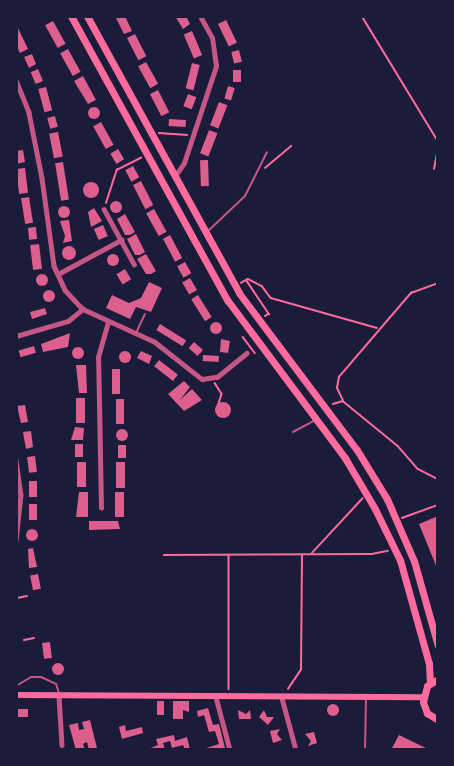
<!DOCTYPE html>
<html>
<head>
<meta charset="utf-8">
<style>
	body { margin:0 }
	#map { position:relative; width:454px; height:766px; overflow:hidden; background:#1b1b3a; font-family:"Work Sans",sans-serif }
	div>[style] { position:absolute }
	.building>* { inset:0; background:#dd5f8e; transform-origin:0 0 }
	.round { border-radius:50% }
	.path>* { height:1.5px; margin:-0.75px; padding:0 0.75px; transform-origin:0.75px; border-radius:0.75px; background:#ff6b9d }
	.service>* { height:2px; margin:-1px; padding:0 1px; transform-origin:1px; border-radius:1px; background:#c65784 }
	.minor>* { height:4.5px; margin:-2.25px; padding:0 2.25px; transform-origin:2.25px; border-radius:2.25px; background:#c65784 }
	.secondary>* { height:6px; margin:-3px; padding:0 3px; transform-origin:3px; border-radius:3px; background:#ff6b9d }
	.trunk>* { height:7px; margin:-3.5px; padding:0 3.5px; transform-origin:3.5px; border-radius:3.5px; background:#ff6b9d }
	span { translate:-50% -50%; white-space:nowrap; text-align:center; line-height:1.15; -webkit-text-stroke:5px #1b1b3a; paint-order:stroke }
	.frame { position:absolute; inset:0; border:18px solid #1b1b3a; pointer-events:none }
</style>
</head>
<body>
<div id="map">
	<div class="building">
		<div style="clip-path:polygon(115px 16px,125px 16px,132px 31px,124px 34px)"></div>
		<div style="clip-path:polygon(175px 16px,186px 16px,190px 24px,183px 29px)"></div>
		<div style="left:226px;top:20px;width:25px;height:9px;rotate:64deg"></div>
		<div style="left:53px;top:21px;width:26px;height:9px;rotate:61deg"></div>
		<div style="clip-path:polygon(16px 24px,28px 49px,20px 53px,16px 45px)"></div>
		<div style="left:192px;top:31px;width:26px;height:9px;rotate:67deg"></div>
		<div style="left:135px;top:34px;width:25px;height:9px;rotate:63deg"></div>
		<div style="left:68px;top:49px;width:26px;height:9px;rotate:61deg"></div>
		<div style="left:239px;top:50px;width:12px;height:8px;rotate:76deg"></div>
		<div style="clip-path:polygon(32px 54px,36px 64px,29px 68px,24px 57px)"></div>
		<div style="left:146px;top:62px;width:25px;height:9px;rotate:61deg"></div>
		<div style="left:192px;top:63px;width:8px;height:26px;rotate:14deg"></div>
		<div style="left:38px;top:69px;width:13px;height:8px;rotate:67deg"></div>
		<div style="left:233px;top:70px;width:8px;height:12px"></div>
		<div style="clip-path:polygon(83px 76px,96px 100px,88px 104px,74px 81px)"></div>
		<div style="left:228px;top:86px;width:7px;height:13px;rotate:16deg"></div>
		<div style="left:46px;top:87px;width:24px;height:8px;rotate:75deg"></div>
		<div style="left:158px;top:90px;width:25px;height:9px;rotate:63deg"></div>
		<div style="left:188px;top:94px;width:9px;height:13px;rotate:21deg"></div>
		<div style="left:219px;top:102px;width:9px;height:25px;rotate:21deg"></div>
		<div class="round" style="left:88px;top:107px;width:12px;height:12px"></div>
		<div style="left:55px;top:116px;width:11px;height:8px;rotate:75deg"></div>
		<div style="left:169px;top:119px;width:17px;height:7px;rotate:3deg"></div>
		<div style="left:101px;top:122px;width:26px;height:9px;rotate:61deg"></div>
		<div style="left:209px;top:130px;width:9px;height:25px;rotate:21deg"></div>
		<div style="left:58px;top:132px;width:25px;height:9px;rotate:79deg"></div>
		<div style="left:118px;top:149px;width:12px;height:9px;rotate:59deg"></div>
		<div style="clip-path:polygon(23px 150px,25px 162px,16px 164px,16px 151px)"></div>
		<div style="left:208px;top:160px;width:26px;height:8px;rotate:88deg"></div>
		<div style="left:63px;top:162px;width:38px;height:8px;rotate:81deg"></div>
		<div style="left:133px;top:166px;width:13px;height:9px;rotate:61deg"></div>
		<div style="left:25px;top:168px;width:25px;height:9px;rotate:83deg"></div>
		<div style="left:141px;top:181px;width:27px;height:9px;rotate:63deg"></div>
		<div class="round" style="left:83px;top:182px;width:16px;height:16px"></div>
		<div style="left:29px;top:197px;width:26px;height:8px;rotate:81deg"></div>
		<div class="round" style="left:110px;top:201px;width:12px;height:12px"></div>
		<div class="round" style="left:58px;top:206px;width:12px;height:12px"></div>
		<div style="clip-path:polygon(94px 208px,102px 221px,91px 227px,88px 212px)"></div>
		<div style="left:154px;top:209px;width:26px;height:9px;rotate:61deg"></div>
		<div style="clip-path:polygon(125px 214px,135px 232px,130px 235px,125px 235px,117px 219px)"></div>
		<div style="clip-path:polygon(69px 220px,72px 241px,63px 243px,65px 236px,60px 221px)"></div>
		<div style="left:103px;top:225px;width:12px;height:10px;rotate:66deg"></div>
		<div style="left:36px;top:227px;width:12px;height:8px;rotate:85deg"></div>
		<div style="clip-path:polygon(136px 234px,145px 252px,140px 255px,135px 255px,127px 239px)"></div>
		<div style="left:170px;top:235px;width:26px;height:8px;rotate:62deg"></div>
		<div style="left:39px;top:244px;width:25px;height:9px;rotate:83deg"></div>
		<div class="round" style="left:62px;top:246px;width:14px;height:14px"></div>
		<div style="clip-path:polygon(146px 254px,156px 271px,151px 274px,146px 274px,137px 259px)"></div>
		<div class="round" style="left:107px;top:254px;width:12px;height:12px"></div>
		<div style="left:185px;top:262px;width:13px;height:9px;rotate:61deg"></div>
		<div style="left:125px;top:269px;width:12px;height:10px;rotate:59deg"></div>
		<div class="round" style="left:36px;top:274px;width:12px;height:12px"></div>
		<div style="left:190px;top:278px;width:14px;height:9px;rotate:60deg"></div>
		<div style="clip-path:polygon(149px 282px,162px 288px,151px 312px,136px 307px,130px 319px,106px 308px,112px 295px,129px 303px,141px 298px)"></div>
		<div class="round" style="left:43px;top:290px;width:12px;height:12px"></div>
		<div style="left:198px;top:295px;width:26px;height:8px;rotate:58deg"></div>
		<div style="clip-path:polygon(45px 308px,47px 314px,32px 319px,30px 312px)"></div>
		<div class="round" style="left:210px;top:322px;width:12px;height:12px"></div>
		<div style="left:160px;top:324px;width:31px;height:7px;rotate:32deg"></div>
		<div style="clip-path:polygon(70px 333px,68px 347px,43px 352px,41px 344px)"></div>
		<div style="clip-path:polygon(221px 339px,230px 341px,228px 353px,220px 352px)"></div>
		<div style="left:194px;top:342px;width:12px;height:8px;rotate:42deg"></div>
		<div style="left:34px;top:346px;width:7px;height:16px;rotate:74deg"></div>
		<div class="round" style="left:72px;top:347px;width:12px;height:12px"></div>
		<div style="clip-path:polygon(141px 351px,152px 356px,149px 364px,137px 358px)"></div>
		<div class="round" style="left:119px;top:351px;width:12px;height:12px"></div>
		<div style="left:203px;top:355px;width:16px;height:6px;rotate:4deg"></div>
		<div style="left:159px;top:360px;width:24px;height:8px;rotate:38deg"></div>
		<div style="clip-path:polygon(76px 365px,86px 365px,87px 393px,79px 393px)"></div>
		<div style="left:112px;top:369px;width:8px;height:25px"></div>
		<div style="clip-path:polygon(184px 381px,190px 387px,180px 400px,192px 389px,202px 400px,184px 411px,168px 394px)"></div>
		<div style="left:76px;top:398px;width:9px;height:25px"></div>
		<div style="left:116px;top:399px;width:8px;height:25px"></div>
		<div class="round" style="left:215px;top:402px;width:16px;height:16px"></div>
		<div style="clip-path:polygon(25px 405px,28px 422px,21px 423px,17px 406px)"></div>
		<div style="clip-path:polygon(75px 427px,84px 428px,83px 440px,71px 440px)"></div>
		<div class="round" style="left:116px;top:429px;width:12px;height:12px"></div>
		<div style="clip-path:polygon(31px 431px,33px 447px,26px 449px,23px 432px)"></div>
		<div style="left:75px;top:444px;width:8px;height:13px"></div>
		<div style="left:118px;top:445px;width:8px;height:13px"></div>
		<div style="left:35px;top:456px;width:16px;height:8px;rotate:83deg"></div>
		<div style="left:77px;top:462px;width:9px;height:25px"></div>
		<div style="left:116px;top:462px;width:9px;height:26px"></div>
		<div style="left:29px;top:481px;width:8px;height:16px"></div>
		<div style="clip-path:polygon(79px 492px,88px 492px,88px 517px,76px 517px)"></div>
		<div style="left:115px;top:492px;width:9px;height:25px"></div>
		<div style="left:29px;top:504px;width:8px;height:16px"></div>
		<div style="clip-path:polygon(438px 516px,438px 568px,437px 568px,419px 524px)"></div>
		<div style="clip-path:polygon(89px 521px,118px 521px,120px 529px,89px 530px)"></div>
		<div class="round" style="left:26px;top:529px;width:12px;height:12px"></div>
		<div style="clip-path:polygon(33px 548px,37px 567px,29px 568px,28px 549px)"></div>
		<div style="left:38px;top:574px;width:15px;height:8px;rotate:79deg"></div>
		<div style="left:50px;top:642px;width:16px;height:8px;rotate:83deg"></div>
		<div class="round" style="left:52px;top:663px;width:12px;height:12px"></div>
		<div style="left:157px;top:701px;width:7px;height:14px"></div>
		<div style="clip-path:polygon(173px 701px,189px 701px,189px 712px,183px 710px,183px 719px,173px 719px)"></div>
		<div class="round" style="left:327px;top:704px;width:12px;height:12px"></div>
		<div style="clip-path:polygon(208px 708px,213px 725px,219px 724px,225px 748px,200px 750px,219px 744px,215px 731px,209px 732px,204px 715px,198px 717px,197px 711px)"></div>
		<div style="left:16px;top:709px;width:12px;height:8px"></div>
		<div style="clip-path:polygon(238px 710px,246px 714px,250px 710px,251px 719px,239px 719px)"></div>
		<div style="clip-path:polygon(264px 710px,267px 717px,274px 717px,268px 725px,259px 717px)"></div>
		<div style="clip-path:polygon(90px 720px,97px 748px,89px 750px,87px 742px,83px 744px,85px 750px,76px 750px,69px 725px,78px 723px,79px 730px,84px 729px,82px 722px)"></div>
		<div style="clip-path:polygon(125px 725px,126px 731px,142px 727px,143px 733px,122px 739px,119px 727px)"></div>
		<div style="clip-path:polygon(280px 729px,277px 734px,282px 740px,273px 743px,270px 731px)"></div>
		<div style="clip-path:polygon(314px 732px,317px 743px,308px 746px,311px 741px,305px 734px)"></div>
		<div style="clip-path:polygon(174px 735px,175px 741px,187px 737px,190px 750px,185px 750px,183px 745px,172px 748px,170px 741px,163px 743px,165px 750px,146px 750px,158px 745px,156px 739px)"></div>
		<div style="clip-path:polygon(399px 735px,430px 750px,395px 750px,392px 748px)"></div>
	</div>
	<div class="path">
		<div style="left:362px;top:16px;width:146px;rotate:58.7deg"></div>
		<div style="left:159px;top:133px;width:28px;rotate:4deg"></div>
		<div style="left:265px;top:168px;width:34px;rotate:-40deg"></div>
		<div style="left:434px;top:169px;width:21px;rotate:-79deg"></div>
		<div style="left:106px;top:203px;width:35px;rotate:-72deg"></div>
		<div style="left:117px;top:170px;width:27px;rotate:-27deg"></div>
		<div style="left:247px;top:281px;width:40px;rotate:56deg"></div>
		<div style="left:269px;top:314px;width:4px;rotate:146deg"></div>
		<div style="left:241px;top:283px;width:8px;rotate:-30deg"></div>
		<div style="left:248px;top:279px;width:16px;rotate:27deg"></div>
		<div style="left:262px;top:286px;width:15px;rotate:53deg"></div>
		<div style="left:271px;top:298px;width:110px;rotate:15.8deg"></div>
		<div style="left:243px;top:337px;width:20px;rotate:53deg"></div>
		<div style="left:215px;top:383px;width:13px;rotate:58deg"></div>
		<div style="left:222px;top:394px;width:10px;rotate:107deg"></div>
		<div style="left:343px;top:401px;width:14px;rotate:-115deg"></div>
		<div style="left:337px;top:388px;width:11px;rotate:-80deg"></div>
		<div style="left:339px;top:377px;width:111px;rotate:-49.4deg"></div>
		<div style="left:411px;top:293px;width:29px;rotate:-20deg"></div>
		<div style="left:333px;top:404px;width:10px;rotate:-17deg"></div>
		<div style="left:343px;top:401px;width:71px;rotate:39.3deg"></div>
		<div style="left:398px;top:446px;width:30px;rotate:49deg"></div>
		<div style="left:418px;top:469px;width:22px;rotate:27deg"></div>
		<div style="left:402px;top:518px;width:38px;rotate:-20deg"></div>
		<div style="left:312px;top:553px;width:74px;rotate:-47.2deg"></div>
		<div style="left:164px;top:555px;width:208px;rotate:-0.3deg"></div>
		<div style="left:372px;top:554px;width:16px;rotate:-11deg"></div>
		<div style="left:229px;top:556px;width:133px;rotate:90deg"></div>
		<div style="left:17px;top:598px;width:10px;rotate:-11deg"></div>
		<div style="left:24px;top:640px;width:10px;rotate:-11deg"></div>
		<div style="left:288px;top:689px;width:23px;rotate:-56deg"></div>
		<div style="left:301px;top:670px;width:115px;rotate:-89.5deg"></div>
	</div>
	<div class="service">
		<div style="left:207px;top:232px;width:52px;rotate:-43.5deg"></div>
		<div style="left:245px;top:196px;width:49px;rotate:-63.4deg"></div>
		<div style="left:136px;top:333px;width:21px;rotate:-65deg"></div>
		<div style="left:293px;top:432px;width:24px;rotate:-28deg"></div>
		<div style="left:16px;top:686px;width:17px;rotate:-31deg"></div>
		<div style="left:31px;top:677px;width:10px"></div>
		<div style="left:41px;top:677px;width:17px;rotate:25deg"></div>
		<div style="left:56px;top:684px;width:9px;rotate:72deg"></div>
		<div style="left:365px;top:750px;width:53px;rotate:-88.9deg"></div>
	</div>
	<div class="minor">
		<div style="left:16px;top:80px;width:35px;rotate:68deg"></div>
		<div style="left:29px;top:113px;width:66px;rotate:78.7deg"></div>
		<div style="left:42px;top:178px;width:89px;rotate:82.2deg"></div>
		<div style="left:54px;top:266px;width:26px;rotate:65deg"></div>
		<div style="left:65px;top:290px;width:26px;rotate:47deg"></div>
		<div style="left:83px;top:309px;width:79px;rotate:24.6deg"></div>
		<div style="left:155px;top:342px;width:60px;rotate:38.2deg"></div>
		<div style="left:202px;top:379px;width:15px;rotate:-8deg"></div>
		<div style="left:217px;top:377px;width:38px;rotate:-39deg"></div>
		<div style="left:175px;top:176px;width:16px;rotate:-55deg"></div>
		<div style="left:184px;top:163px;width:102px;rotate:-71.7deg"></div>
		<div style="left:216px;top:66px;width:28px;rotate:-98deg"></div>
		<div style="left:212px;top:38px;width:25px;rotate:-119deg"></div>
		<div style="left:104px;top:209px;width:63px;rotate:61.4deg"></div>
		<div style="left:58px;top:274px;width:72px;rotate:-28.4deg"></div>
		<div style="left:16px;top:336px;width:54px;rotate:-16.1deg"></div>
		<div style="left:68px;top:321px;width:19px;rotate:-39deg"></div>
		<div style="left:16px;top:460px;width:35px;rotate:82deg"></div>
		<div style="left:21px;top:495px;width:46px;rotate:96.2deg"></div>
		<div style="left:101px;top:508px;width:151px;rotate:-91.1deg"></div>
		<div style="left:98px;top:357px;width:36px;rotate:-74deg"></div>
		<div style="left:59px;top:696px;width:49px;rotate:86.5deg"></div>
		<div style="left:216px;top:697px;width:55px;rotate:75.2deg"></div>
		<div style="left:282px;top:698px;width:54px;rotate:74.9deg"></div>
	</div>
	<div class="secondary">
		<div style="left:16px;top:695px;width:407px;rotate:0.3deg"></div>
	</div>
	<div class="trunk">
		<div style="left:71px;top:16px;width:325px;rotate:61.2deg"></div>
		<div style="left:228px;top:301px;width:196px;rotate:53.3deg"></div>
		<div style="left:345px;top:458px;width:59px;rotate:59.5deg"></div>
		<div style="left:375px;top:509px;width:57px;rotate:63.9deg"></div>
		<div style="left:400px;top:560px;width:108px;rotate:74.4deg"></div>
		<div style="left:429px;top:664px;width:19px;rotate:87deg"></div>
		<div style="left:87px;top:16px;width:316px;rotate:61.2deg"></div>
		<div style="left:239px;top:293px;width:196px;rotate:53.1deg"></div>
		<div style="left:357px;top:450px;width:57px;rotate:58.5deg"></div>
		<div style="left:387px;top:499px;width:68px;rotate:66.5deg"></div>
		<div style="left:414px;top:561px;width:88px;rotate:74.2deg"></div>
		<div style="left:438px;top:679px;width:13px;rotate:148deg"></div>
		<div style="left:427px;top:686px;width:16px;rotate:104deg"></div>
		<div style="left:423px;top:702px;width:12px;rotate:70deg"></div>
		<div style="left:427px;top:713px;width:13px;rotate:32deg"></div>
	</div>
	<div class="frame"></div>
</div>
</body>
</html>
